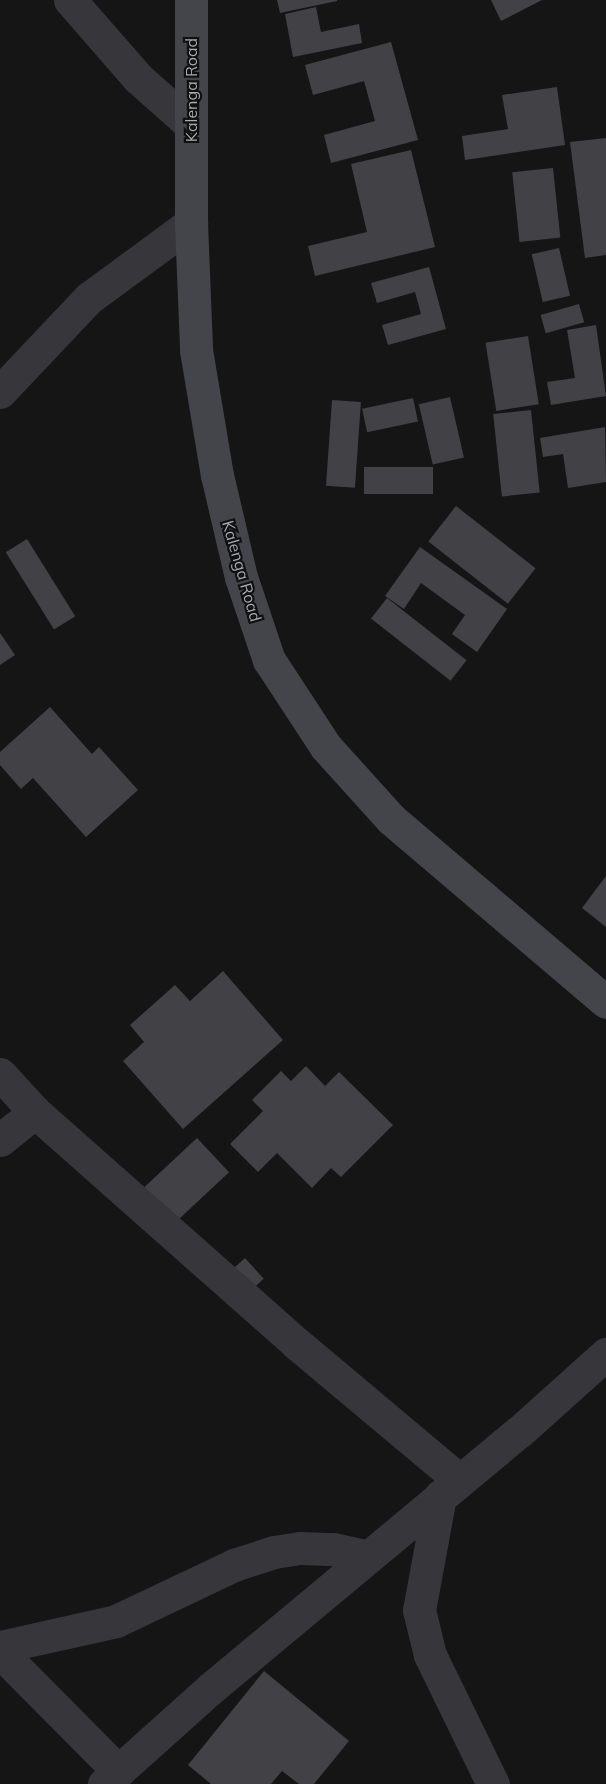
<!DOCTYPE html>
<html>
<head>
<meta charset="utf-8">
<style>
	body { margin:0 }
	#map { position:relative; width:606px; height:1784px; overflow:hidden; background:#151516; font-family:Mulish,sans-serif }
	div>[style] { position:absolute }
	.building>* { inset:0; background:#424246; transform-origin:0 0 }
	.minor>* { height:33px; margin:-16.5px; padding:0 16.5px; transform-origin:16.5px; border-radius:16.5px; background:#36363b }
	.tertiary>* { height:33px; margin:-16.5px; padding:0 16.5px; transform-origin:16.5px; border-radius:16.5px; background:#36363b }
	.secondary>* { height:33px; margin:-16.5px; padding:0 16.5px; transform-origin:16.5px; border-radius:16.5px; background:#44454b }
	span { translate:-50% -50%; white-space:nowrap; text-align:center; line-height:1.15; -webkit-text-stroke:4.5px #101011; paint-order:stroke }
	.street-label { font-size:16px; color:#a8aab5 }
</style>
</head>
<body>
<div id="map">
	<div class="building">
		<div style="clip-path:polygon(277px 0,337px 0,337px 1px,280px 13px)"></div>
		<div style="clip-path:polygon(491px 0,542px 0,501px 21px)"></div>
		<div style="clip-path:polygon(316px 7px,321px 32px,359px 24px,362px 43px,293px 57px,285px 14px)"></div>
		<div style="clip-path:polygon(391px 42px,418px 140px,331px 163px,324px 135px,375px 121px,364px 81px,313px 95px,305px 65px)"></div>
		<div style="clip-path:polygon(557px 87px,565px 145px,465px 160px,462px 136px,508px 129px,502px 95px)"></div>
		<div style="clip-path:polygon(606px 138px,606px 255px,585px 258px,570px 142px)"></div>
		<div style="clip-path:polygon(411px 150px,435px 247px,315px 276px,308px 246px,367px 232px,351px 164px)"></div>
		<div style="left:553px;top:168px;width:70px;height:41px;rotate:84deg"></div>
		<div style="left:559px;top:248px;width:49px;height:28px;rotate:77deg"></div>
		<div style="clip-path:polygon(429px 267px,446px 329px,388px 345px,382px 325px,421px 314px,415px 292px,377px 303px,371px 283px)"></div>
		<div style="left:579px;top:304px;width:19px;height:40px;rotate:74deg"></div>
		<div style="clip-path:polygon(596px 325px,606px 396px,551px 405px,547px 382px,575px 378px,567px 330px)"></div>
		<div style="left:528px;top:336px;width:69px;height:43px;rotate:81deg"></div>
		<div style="left:450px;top:397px;width:62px;height:32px;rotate:77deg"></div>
		<div style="left:413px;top:398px;width:24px;height:52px;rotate:78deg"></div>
		<div style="left:332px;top:400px;width:29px;height:86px;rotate:4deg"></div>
		<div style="left:531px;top:410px;width:83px;height:38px;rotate:84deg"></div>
		<div style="clip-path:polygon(605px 427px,606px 482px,568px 488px,563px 454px,543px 457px,540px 438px)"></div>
		<div style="left:433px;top:467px;width:27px;height:69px;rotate:90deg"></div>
		<div style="left:456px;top:506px;width:101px;height:45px;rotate:38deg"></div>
		<div style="left:27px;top:539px;width:91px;height:25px;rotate:58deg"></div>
		<div style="clip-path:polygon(420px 547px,507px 609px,477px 652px,452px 634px,465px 615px,421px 583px,404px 609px,385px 596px)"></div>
		<div style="left:387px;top:598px;width:101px;height:26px;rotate:38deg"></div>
		<div style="clip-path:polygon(0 633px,15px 655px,0 665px)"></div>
		<div style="clip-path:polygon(50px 707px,92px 754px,99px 747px,138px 790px,86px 837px,33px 778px,21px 789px,0 765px,0 752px)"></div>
		<div style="clip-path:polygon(606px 876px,606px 927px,582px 908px)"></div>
		<div style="clip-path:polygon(223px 971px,283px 1040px,183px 1129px,123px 1061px,144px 1042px,130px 1025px,175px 985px,190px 1001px)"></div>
		<div style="clip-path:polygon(306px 1066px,325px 1086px,339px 1072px,393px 1125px,341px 1177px,331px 1168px,312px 1188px,277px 1153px,258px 1172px,230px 1144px,263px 1111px,252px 1100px,281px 1071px,291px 1081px)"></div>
		<div style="left:197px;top:1138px;width:47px;height:93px;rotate:47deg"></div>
		<div style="left:245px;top:1258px;width:28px;height:37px;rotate:48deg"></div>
		<div style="clip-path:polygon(264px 1671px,349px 1741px,314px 1784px,299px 1784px,282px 1771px,271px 1784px,211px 1784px,188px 1765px)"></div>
	</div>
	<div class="minor">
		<div style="left:70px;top:0;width:103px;rotate:48.9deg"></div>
		<div style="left:138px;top:78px;width:71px;rotate:41.6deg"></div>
		<div style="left:0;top:392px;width:129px;rotate:-46.6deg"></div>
		<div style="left:89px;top:298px;width:127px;rotate:-36.3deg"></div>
		<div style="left:0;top:1074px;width:52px;rotate:47.4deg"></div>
		<div style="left:35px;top:1112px;width:349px;rotate:41.5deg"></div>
		<div style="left:296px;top:1343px;width:213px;rotate:40deg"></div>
		<div style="left:0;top:1140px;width:45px;rotate:-38.7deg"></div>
		<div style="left:440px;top:1496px;width:116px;rotate:100.4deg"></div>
		<div style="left:419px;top:1610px;width:46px;rotate:76.3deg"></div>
		<div style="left:430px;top:1655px;width:144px;rotate:64deg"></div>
		<div style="left:0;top:1647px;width:119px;rotate:-12.6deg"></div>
		<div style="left:116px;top:1621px;width:131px;rotate:-25.4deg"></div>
		<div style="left:234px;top:1565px;width:42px;rotate:-18deg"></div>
		<div style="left:274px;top:1552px;width:26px;rotate:-9deg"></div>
		<div style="left:300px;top:1548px;width:34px;rotate:2deg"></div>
		<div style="left:334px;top:1549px;width:35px;rotate:13deg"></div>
		<div style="left:0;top:1652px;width:168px;rotate:45.2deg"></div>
	</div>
	<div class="tertiary">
		<div style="left:104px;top:1784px;width:142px;rotate:-41.9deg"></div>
		<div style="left:210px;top:1689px;width:402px;rotate:-39.8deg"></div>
		<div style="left:519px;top:1432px;width:117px;rotate:-41.9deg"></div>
	</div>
	<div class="secondary">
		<div style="left:191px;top:0;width:223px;rotate:90deg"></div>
		<div style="left:191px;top:223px;width:127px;rotate:87.7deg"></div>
		<div style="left:196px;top:350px;width:127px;rotate:80.5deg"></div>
		<div style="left:217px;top:475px;width:105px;rotate:76.8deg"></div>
		<div style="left:241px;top:577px;width:88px;rotate:71.4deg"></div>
		<div style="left:269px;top:660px;width:104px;rotate:56.8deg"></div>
		<div style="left:326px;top:747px;width:97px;rotate:47.9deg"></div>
		<div style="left:391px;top:819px;width:282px;rotate:40.4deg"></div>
	</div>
	<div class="street-label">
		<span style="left:191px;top:90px;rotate:-90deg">Kalenga Road</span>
		<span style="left:242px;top:571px;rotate:74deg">Kalenga Road</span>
	</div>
</div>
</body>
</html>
